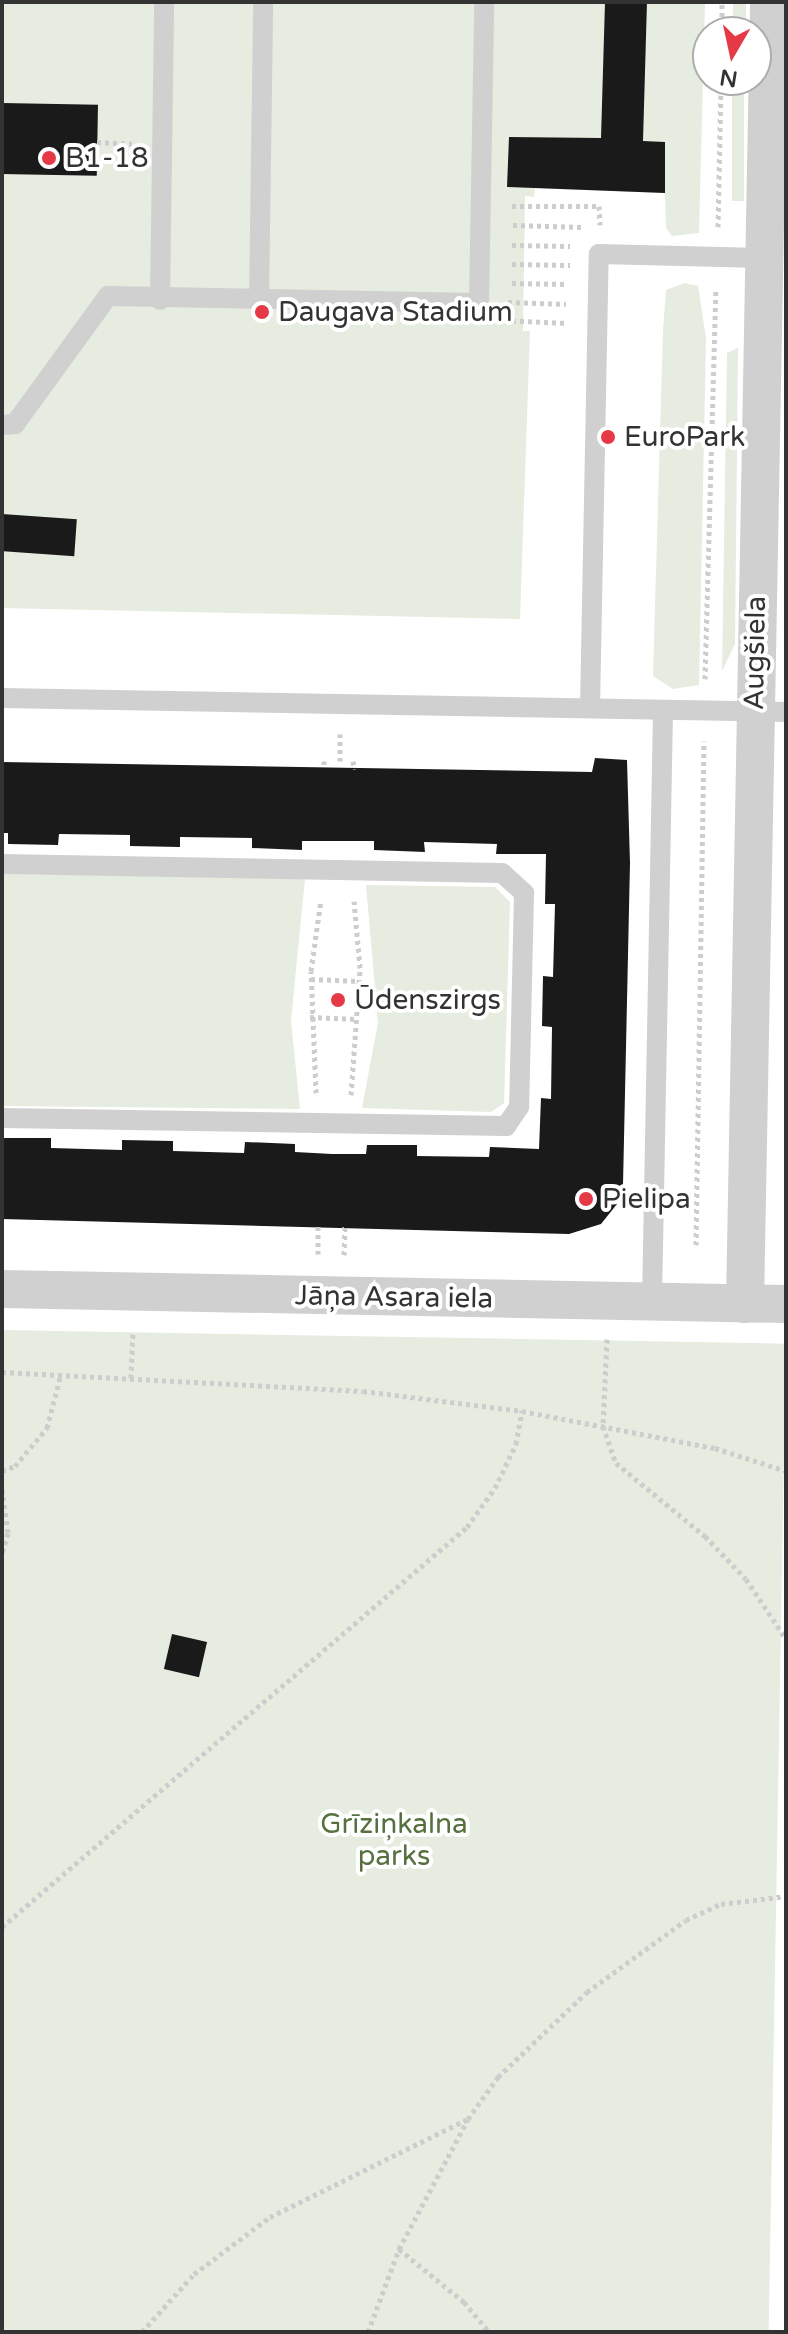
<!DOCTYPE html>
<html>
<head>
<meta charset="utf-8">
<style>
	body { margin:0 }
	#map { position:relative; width:788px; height:2334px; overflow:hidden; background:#fff; font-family:"Varela Round",sans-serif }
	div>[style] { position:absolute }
	.green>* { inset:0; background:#e6ecdf; transform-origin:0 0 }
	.building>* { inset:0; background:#1a1a1a; transform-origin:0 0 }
	.path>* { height:5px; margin-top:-2.5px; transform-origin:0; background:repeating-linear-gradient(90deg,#cdcdcd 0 4px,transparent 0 8px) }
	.lane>* { height:20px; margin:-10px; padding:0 10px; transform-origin:10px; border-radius:10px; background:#d0d0d0 }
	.street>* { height:38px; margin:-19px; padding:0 19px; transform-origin:19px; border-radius:19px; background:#d0d0d0 }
	.dots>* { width:22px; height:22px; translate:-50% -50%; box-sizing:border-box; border:4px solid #fff; border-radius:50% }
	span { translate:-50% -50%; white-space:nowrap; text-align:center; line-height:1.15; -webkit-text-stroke:8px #fff; paint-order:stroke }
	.poi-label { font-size:28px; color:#333 }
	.left { translate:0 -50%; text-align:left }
	.street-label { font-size:28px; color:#333 }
	.park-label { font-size:28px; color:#56703f }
	.frame { position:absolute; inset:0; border:4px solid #333; pointer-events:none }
	.north { position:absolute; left:692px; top:16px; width:80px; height:80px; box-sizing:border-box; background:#fff; border:2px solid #adadad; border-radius:50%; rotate:189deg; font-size:22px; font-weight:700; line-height:32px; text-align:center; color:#333 }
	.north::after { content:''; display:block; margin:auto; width:28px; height:36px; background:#e63946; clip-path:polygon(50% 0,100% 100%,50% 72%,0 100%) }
</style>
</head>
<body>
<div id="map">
	<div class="green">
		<div style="clip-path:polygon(2px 2px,705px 2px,699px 233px,672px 236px,666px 228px,665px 193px,535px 188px,534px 197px,525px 196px,523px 331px,530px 331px,520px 619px,2px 608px)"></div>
		<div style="left:733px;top:2px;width:13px;height:30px"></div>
		<div style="left:732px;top:80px;width:12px;height:121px"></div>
		<div style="clip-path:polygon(685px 283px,698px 286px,706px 338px,699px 685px,673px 689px,653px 676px,663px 330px,666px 290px)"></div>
		<div style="clip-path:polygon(738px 348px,735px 644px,722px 671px,727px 353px)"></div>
		<div style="clip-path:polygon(2px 874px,305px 878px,291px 1021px,300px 1109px,2px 1106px)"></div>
		<div style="clip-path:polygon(366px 885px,495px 887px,510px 902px,504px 1103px,491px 1112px,362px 1108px,378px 1023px)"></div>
		<div style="left:2px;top:1330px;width:784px;height:1002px;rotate:1deg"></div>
	</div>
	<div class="building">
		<div style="clip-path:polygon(605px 2px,647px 2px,643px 141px,665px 142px,665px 193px,507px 187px,509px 137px,601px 138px)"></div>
		<div style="left:2px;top:103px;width:96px;height:71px;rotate:1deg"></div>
		<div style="left:2px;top:514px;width:75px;height:37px;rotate:4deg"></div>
		<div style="clip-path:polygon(595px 758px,627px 760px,630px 863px,623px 1185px,617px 1204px,601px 1224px,569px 1234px,2px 1219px,2px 1138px,51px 1138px,51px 1148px,122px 1150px,122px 1140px,173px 1141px,173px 1151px,244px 1153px,245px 1142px,295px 1144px,295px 1152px,332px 1154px,366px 1154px,367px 1145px,417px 1145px,417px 1156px,489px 1157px,490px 1147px,539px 1149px,541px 1098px,551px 1099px,552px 1027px,542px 1026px,543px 976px,553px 977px,555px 904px,545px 904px,546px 854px,496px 854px,497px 844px,424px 842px,425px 852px,374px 850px,374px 841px,302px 841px,302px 850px,252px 848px,252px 838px,180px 837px,180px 847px,130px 846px,130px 835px,59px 834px,58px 845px,8px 844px,8px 833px,2px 833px,2px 762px,592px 772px)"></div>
		<div style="left:172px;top:1634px;width:36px;height:36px;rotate:13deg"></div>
	</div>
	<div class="path">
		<div style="left:722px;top:32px;width:30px;rotate:-90deg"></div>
		<div style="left:97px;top:142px;width:35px;rotate:3deg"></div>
		<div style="left:512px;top:206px;width:87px"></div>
		<div style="left:599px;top:206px;width:19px;rotate:87deg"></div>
		<div style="left:513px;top:225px;width:70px;rotate:1.6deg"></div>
		<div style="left:718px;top:227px;width:147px;rotate:-88.8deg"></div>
		<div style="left:512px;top:245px;width:58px;rotate:1deg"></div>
		<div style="left:512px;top:264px;width:58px;rotate:1deg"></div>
		<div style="left:512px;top:283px;width:54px;rotate:1.1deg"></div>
		<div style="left:508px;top:302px;width:58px;rotate:2deg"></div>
		<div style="left:504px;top:320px;width:62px;rotate:2.8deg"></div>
		<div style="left:705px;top:679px;width:390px;rotate:-88.4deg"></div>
		<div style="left:340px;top:734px;width:27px;rotate:90deg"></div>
		<div style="left:324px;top:761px;width:7px;rotate:90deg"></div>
		<div style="left:353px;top:761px;width:8px;rotate:83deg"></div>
		<div style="left:311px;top:979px;width:48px;rotate:2.4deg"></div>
		<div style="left:310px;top:1017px;width:48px;rotate:2.4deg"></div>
		<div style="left:316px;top:1093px;width:122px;rotate:-92.3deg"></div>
		<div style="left:311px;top:971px;width:72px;rotate:-82deg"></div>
		<div style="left:351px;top:1095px;width:127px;rotate:-85.9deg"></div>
		<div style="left:360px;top:968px;width:67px;rotate:-95.1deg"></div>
		<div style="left:696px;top:1245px;width:504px;rotate:-89.09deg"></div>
		<div style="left:318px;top:1254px;width:28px;rotate:-90deg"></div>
		<div style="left:344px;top:1255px;width:29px;rotate:-88deg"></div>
		<div style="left:607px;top:1339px;width:87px;rotate:92.6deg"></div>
		<div style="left:603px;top:1426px;width:39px;rotate:71deg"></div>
		<div style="left:616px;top:1463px;width:115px;rotate:39.4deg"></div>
		<div style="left:705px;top:1536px;width:59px;rotate:46.4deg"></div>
		<div style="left:746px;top:1579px;width:72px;rotate:56.3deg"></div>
		<div style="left:2px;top:1372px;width:361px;rotate:3deg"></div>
		<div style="left:363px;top:1391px;width:160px;rotate:7.2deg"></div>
		<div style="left:522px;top:1411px;width:197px;rotate:10.9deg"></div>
		<div style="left:715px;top:1448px;width:75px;rotate:17.9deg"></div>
		<div style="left:131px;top:1378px;width:47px;rotate:-87.6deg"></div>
		<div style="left:2px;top:1471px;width:14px;rotate:-21deg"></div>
		<div style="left:15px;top:1466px;width:50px;rotate:-49.9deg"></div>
		<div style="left:47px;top:1428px;width:56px;rotate:-75.5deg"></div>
		<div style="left:2px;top:1489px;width:44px;rotate:82.2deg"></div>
		<div style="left:8px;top:1533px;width:22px;rotate:106deg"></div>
		<div style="left:2px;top:1927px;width:613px;rotate:-40.7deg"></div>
		<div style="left:467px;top:1527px;width:48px;rotate:-54.3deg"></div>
		<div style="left:495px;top:1488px;width:49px;rotate:-64.5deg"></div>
		<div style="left:516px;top:1444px;width:34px;rotate:-80deg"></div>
		<div style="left:399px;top:2249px;width:84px;rotate:39.2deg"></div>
		<div style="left:464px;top:2302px;width:39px;rotate:50deg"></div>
		<div style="left:142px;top:2332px;width:78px;rotate:-48.1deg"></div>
		<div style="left:194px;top:2274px;width:95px;rotate:-36.9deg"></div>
		<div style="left:270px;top:2217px;width:220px;rotate:-26.4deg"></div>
		<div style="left:368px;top:2332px;width:89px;rotate:-69.5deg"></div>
		<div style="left:399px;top:2249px;width:147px;rotate:-62deg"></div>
		<div style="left:468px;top:2119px;width:52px;rotate:-54.5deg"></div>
		<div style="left:498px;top:2077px;width:123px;rotate:-43.7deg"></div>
		<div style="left:587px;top:1992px;width:122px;rotate:-36deg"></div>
		<div style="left:686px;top:1920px;width:38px;rotate:-25deg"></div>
		<div style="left:721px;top:1904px;width:65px;rotate:-7deg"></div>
	</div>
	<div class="lane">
		<div style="left:160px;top:300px;width:298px;rotate:-89.2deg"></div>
		<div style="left:259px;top:301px;width:299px;rotate:-89.2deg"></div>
		<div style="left:2px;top:425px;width:13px;rotate:-4deg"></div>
		<div style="left:15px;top:424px;width:158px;rotate:-54deg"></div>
		<div style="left:108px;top:296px;width:371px;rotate:1.1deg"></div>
		<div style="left:479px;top:303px;width:301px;rotate:-89deg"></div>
		<div style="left:2px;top:698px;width:784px;rotate:1.02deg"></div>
		<div style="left:590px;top:708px;width:454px;rotate:-88.9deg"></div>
		<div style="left:599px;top:254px;width:163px;rotate:1.4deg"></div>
		<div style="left:2px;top:864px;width:500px;rotate:1.03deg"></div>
		<div style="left:502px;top:873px;width:30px;rotate:42deg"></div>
		<div style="left:524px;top:893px;width:214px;rotate:91.3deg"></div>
		<div style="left:519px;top:1107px;width:23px;rotate:124deg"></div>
		<div style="left:506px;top:1126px;width:504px;rotate:-179.09deg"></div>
		<div style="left:652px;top:1301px;width:591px;rotate:-88.93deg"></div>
	</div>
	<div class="street">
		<div style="left:2px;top:1289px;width:784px;rotate:1.1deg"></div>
		<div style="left:745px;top:1304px;width:1302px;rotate:-88.94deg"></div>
	</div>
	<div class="dots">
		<div style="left:49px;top:158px;background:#e63946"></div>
		<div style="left:262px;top:312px;background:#e63946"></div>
		<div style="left:608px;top:437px;background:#e63946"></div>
		<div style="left:338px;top:1000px;background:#e63946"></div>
		<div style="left:586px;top:1199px;background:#e63946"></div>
	</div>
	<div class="poi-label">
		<span class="left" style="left:65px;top:158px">B1-18</span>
		<span class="left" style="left:278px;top:312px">Daugava Stadium</span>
		<span class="left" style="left:624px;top:437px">EuroPark</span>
		<span class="left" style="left:354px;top:1000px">Ūdenszirgs</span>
		<span class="left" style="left:602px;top:1199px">Pielipa</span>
	</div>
	<div class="street-label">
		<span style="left:755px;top:653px;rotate:-89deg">Augšiela</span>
		<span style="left:394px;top:1297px;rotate:1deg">Jāņa Asara iela</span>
	</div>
	<div class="park-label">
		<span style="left:394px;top:1840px">Grīziņkalna<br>parks</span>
	</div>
	<div class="frame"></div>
	<div class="north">N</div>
</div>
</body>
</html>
